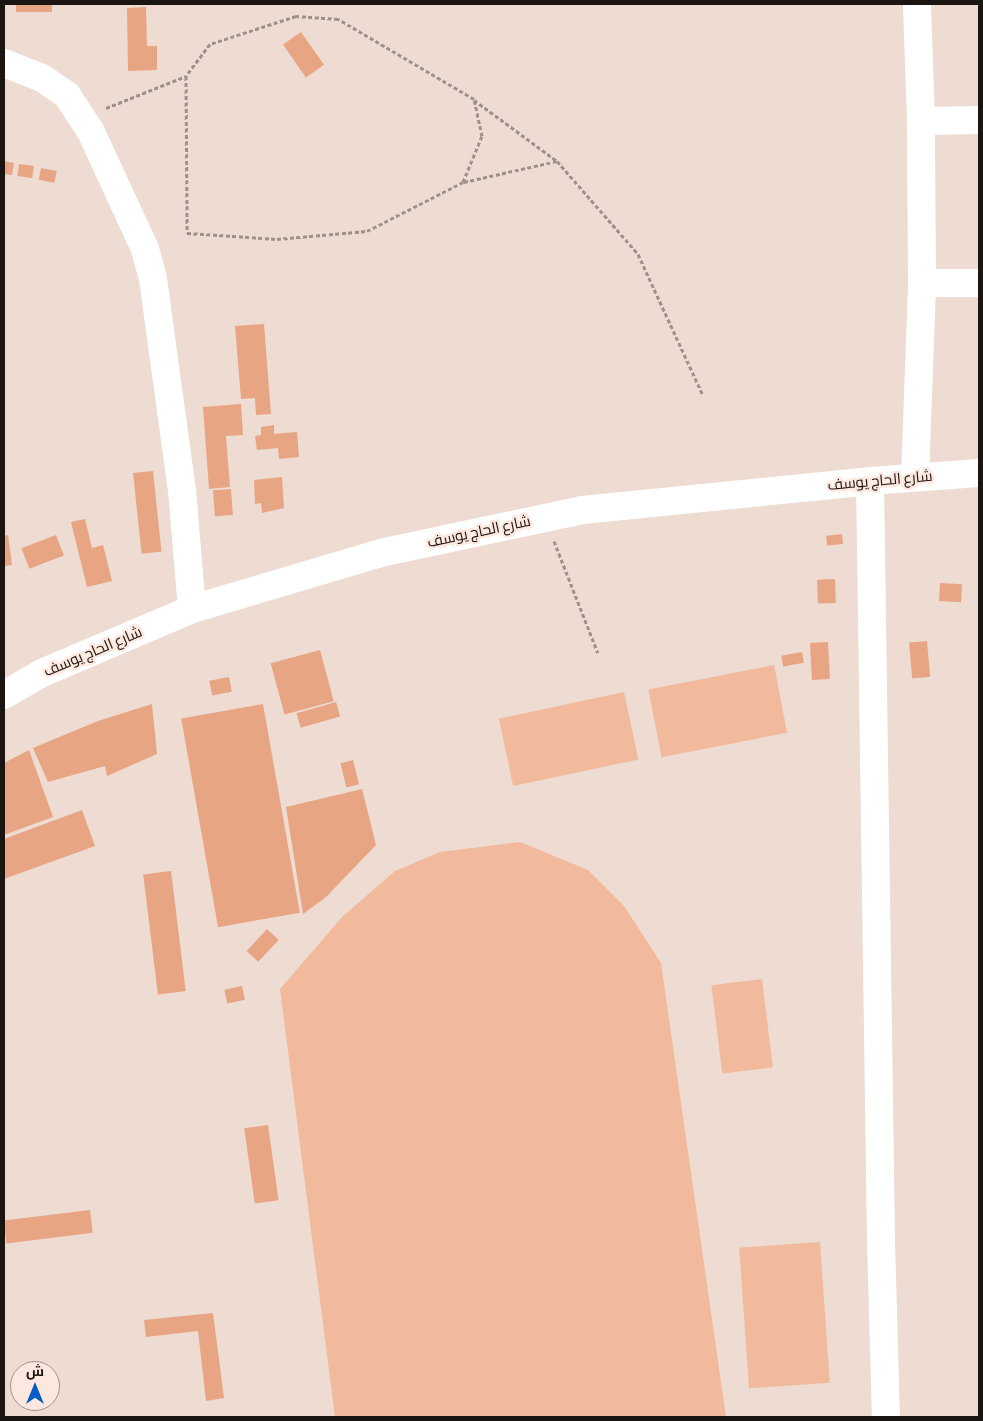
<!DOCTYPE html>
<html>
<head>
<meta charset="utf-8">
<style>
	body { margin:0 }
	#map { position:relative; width:983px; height:1421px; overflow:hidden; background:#eedbd1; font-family:"Alegreya Sans",Cairo,sans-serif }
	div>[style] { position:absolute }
	.green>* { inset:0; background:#f1ba9d; transform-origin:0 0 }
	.building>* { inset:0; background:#e7a583; transform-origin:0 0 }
	.path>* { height:3px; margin-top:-1.5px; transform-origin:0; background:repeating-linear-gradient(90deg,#9f9089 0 4px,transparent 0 6.5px) }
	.minor>* { height:28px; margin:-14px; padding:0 14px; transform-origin:14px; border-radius:14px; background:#fff }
	.major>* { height:28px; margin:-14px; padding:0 14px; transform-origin:14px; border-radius:14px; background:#fff }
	span { translate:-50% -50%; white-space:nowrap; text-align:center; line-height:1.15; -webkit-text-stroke:4.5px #fce8de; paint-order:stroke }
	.street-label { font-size:15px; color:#1b1511 }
	.frame { position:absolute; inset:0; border:5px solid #1b1511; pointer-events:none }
	.north { position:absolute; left:10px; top:1361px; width:50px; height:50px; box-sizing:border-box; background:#fce8de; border:1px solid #a2948c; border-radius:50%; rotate:0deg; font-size:14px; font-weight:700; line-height:20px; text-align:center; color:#1b1511 }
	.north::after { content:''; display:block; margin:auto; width:18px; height:22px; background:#085cc6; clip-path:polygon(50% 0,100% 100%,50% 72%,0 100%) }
</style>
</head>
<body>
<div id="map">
	<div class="green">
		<div style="left:774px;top:665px;width:69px;height:128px;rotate:79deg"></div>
		<div style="left:624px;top:692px;width:69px;height:128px;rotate:78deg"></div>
		<div style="clip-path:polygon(520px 842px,588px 870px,624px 906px,661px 963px,726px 1417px,335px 1417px,280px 989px,342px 917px,395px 871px,440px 852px)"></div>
		<div style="left:762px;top:979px;width:89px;height:51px;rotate:83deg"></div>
		<div style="left:820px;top:1242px;width:141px;height:81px;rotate:86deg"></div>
	</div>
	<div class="building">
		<div style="left:16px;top:4px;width:36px;height:8px"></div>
		<div style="clip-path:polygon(146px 7px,147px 46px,157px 46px,157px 70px,128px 71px,127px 8px)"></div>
		<div style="left:301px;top:32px;width:40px;height:22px;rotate:55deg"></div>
		<div style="clip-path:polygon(4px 161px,14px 163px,12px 175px,4px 174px)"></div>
		<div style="left:19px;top:164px;width:15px;height:12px;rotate:8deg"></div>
		<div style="left:41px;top:168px;width:16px;height:12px;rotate:11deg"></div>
		<div style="clip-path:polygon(264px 324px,271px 414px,256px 415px,255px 398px,241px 399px,235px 326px)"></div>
		<div style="clip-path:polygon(241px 404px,243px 435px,226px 436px,230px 487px,209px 489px,203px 407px)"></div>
		<div style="clip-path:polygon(274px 425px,274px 434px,297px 432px,299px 457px,279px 459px,278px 448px,257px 450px,255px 436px,261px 435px,261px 427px)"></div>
		<div style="left:153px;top:471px;width:81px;height:20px;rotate:84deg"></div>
		<div style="clip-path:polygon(282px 477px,284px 508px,262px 513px,261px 503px,255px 504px,254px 480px)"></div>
		<div style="left:231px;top:489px;width:26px;height:18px;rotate:86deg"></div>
		<div style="clip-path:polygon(85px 519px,92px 548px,103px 545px,112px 581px,87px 587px,71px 522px)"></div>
		<div style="left:842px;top:534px;width:10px;height:16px;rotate:84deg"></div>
		<div style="clip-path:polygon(8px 535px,12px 565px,4px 566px,4px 536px)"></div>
		<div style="left:56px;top:535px;width:22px;height:37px;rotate:69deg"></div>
		<div style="left:835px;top:579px;width:24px;height:18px;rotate:88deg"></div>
		<div style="left:940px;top:583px;width:22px;height:18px;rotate:3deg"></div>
		<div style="left:927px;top:641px;width:36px;height:18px;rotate:85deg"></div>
		<div style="left:828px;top:642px;width:37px;height:18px;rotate:87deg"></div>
		<div style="left:320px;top:650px;width:53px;height:51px;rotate:75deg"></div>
		<div style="left:802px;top:652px;width:11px;height:21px;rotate:80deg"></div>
		<div style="left:229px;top:677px;width:15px;height:20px;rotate:79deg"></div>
		<div style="left:336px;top:702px;width:15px;height:41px;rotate:74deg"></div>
		<div style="clip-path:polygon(152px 704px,157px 754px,107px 776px,105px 766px,48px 782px,33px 748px,98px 721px)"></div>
		<div style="left:263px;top:704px;width:212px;height:83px;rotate:80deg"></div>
		<div style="clip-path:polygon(29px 750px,53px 817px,4px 835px,4px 763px)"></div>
		<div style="left:353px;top:760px;width:25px;height:13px;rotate:76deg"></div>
		<div style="clip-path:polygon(362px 789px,376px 845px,326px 897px,303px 914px,286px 807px)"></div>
		<div style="clip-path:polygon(82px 810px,95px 846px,4px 879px,4px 839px)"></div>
		<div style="left:171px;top:871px;width:121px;height:28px;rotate:83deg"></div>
		<div style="left:267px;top:929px;width:16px;height:30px;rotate:43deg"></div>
		<div style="left:242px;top:986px;width:14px;height:18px;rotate:78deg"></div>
		<div style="left:268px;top:1125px;width:76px;height:24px;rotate:82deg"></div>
		<div style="left:90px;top:1210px;width:23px;height:87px;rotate:83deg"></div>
		<div style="clip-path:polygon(213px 1313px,224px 1398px,206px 1401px,198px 1331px,146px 1337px,144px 1320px)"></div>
	</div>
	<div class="path">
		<div style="left:474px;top:100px;width:103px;rotate:36.3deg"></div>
		<div style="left:557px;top:161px;width:123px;rotate:48.9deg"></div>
		<div style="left:638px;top:254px;width:155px;rotate:65.3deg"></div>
		<div style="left:106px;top:108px;width:86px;rotate:-21.8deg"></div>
		<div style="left:186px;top:76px;width:157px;rotate:89.6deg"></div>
		<div style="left:187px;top:233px;width:90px;rotate:3.8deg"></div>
		<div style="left:277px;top:239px;width:90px;rotate:-5.1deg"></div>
		<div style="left:367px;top:231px;width:108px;rotate:-27deg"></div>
		<div style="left:463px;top:182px;width:50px;rotate:-67.6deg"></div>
		<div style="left:482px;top:136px;width:38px;rotate:-102deg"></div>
		<div style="left:474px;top:99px;width:158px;rotate:-149.5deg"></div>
		<div style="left:338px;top:19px;width:42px;rotate:-175.9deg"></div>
		<div style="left:296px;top:16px;width:90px;rotate:162deg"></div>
		<div style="left:210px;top:44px;width:40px;rotate:127deg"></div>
		<div style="left:464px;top:182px;width:95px;rotate:-12.7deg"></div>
		<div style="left:554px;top:541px;width:120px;rotate:68.6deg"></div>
	</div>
	<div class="minor">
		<div style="left:4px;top:63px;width:41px;rotate:21.5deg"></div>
		<div style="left:42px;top:78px;width:30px;rotate:34deg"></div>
		<div style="left:67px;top:95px;width:44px;rotate:57deg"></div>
		<div style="left:91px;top:132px;width:129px;rotate:65.2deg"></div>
		<div style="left:145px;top:249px;width:31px;rotate:75deg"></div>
		<div style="left:153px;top:279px;width:213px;rotate:82.2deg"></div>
		<div style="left:182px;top:490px;width:119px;rotate:85.2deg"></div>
		<div style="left:921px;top:121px;width:58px;rotate:-1deg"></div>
		<div style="left:922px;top:283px;width:57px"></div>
		<div style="left:915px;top:477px;width:194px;rotate:-87.9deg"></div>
		<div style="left:922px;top:283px;width:162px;rotate:-90.4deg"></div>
		<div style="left:921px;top:121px;width:117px;rotate:-92deg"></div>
		<div style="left:870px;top:481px;width:760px;rotate:89.17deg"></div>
		<div style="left:881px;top:1241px;width:176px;rotate:88.4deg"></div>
	</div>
	<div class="major">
		<div style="left:4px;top:695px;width:44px;rotate:-30.1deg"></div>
		<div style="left:42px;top:673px;width:163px;rotate:-23.1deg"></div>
		<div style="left:192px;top:609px;width:201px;rotate:-16.5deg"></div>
		<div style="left:385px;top:552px;width:201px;rotate:-12deg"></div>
		<div style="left:582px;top:510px;width:289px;rotate:-5.7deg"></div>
		<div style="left:870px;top:481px;width:109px;rotate:-4.2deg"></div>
	</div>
	<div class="street-label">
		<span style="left:880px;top:481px;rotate:-5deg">شارع الحاج يوسف</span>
		<span style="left:479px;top:532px;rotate:-12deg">شارع الحاج يوسف</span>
		<span style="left:93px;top:652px;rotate:-23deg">شارع الحاج يوسف</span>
	</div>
	<div class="frame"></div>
	<div class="north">ش</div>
</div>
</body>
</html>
